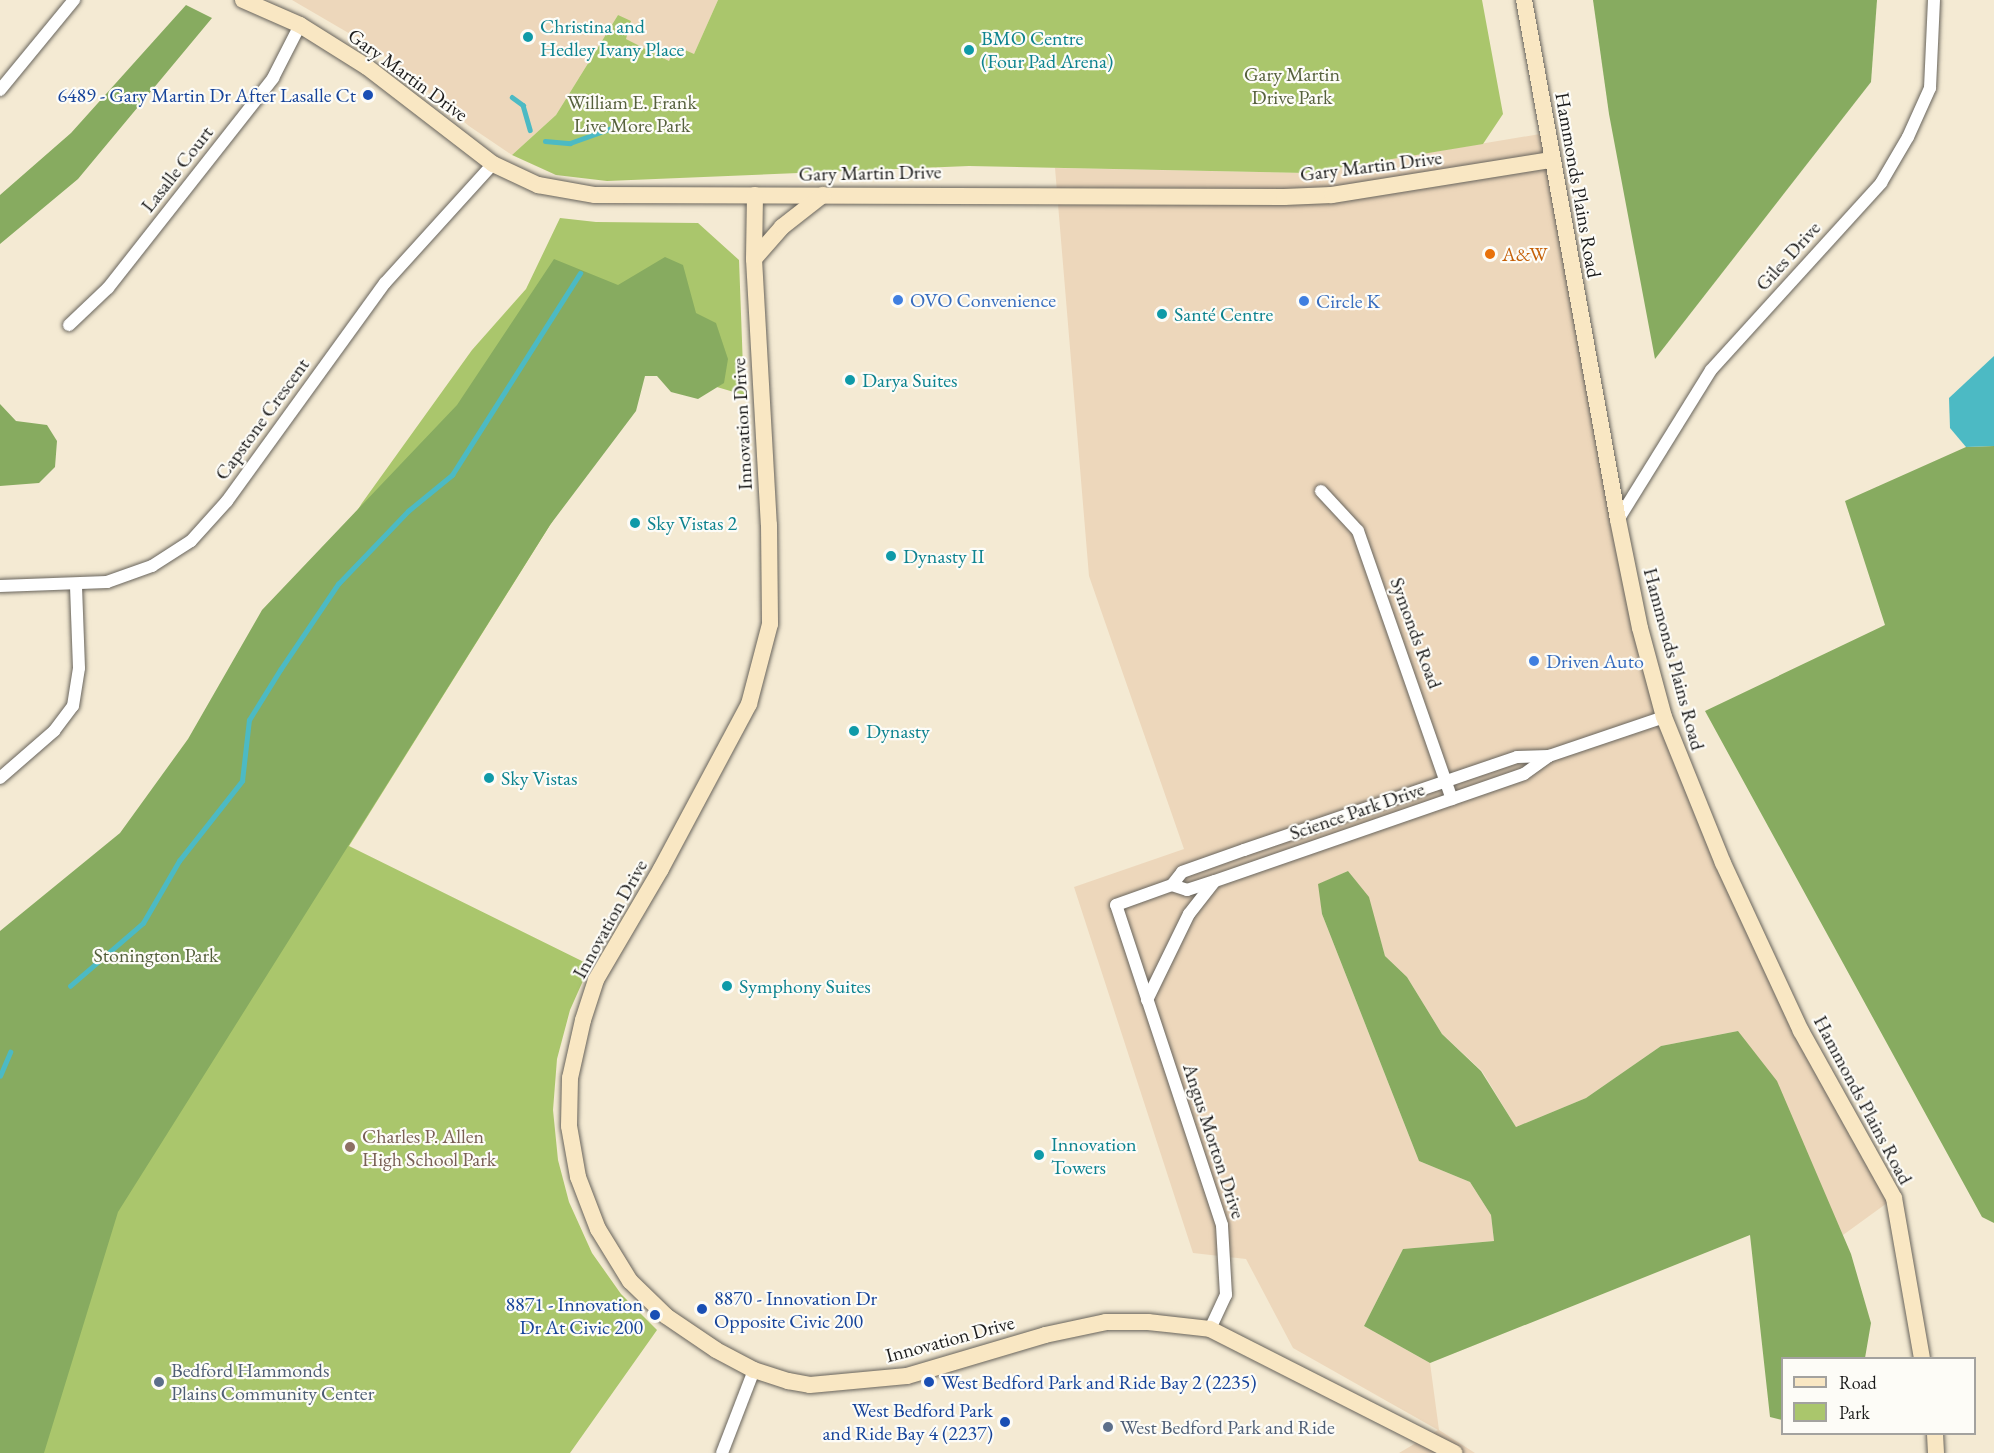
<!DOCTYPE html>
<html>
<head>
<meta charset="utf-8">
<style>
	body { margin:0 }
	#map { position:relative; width:1994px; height:1453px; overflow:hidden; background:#f4ead3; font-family:"EB Garamond",serif }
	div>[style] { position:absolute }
	.built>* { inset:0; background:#edd7bb }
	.green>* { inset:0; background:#aac66c }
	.forest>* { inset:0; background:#87ab60 }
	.water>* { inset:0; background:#4cbac4 }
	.stream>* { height:4.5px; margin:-2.25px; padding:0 2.25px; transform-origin:2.25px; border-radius:2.25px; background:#4cbac4 }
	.roads { filter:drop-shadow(0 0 2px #68645c) drop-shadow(0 0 2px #68645c) }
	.street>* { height:12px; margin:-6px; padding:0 6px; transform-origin:6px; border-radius:6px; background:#fff }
	.secondary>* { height:16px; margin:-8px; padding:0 8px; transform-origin:8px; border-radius:8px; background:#f9e7c3 }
	.dots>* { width:16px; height:16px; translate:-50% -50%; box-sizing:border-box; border:3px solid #fdfcf7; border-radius:50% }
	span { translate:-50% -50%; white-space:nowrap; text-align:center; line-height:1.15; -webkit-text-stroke:4.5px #fdfcf7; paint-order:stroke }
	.culture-label { font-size:20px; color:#0d838f }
	.left { translate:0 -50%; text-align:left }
	.street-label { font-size:20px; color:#1c1c1c }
	.park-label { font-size:20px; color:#55603c }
	.transit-label { font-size:20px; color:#164399 }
	.right { translate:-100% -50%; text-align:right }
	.food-label { font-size:20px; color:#c56008 }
	.shop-label { font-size:20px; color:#366cbe }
	.education-label { font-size:20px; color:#785e54 }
	.service-label { font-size:20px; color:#4e5e75 }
	.legend { position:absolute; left:1781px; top:1357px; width:195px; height:78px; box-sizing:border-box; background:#fdfcf7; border:2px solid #a3a29f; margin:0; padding:8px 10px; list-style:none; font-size:18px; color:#1c1c1c }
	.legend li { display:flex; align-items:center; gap:12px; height:30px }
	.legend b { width:30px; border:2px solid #a3a29f }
</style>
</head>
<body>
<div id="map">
	<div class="built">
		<div style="clip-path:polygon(292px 0,718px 0,694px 54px,669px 61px,625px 39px,618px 15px,556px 115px,512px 155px,469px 126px,376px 49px)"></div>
		<div style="clip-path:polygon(1546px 133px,1640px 628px,1723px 863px,1894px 1198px,1843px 1235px,1813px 1170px,1738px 1031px,1661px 1046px,1586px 1098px,1516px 1127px,1482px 1071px,1442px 1034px,1407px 977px,1385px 956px,1368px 897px,1348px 871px,1319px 884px,1322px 914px,1419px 1161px,1470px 1182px,1491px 1215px,1494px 1241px,1403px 1249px,1364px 1326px,1430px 1363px,1439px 1430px,1475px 1453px,1399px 1453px,1438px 1430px,1293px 1348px,1246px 1259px,1193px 1253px,1074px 887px,1184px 849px,1089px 576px,1055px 168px,1307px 173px)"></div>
	</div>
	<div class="green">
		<div style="clip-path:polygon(718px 0,1482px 0,1503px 114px,1483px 144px,1307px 173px,969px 166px,607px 181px,556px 175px,512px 155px,556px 115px,618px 15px,631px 21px,626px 39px,669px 61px,676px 46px,694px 54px)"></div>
		<div style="clip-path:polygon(560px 218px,596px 222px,698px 223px,739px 260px,744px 395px,649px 367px,349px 846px,590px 965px,570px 1010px,557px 1059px,553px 1110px,558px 1160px,569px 1202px,592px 1253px,621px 1294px,657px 1330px,570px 1453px,0 1453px,0 1082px,362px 503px,472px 350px,526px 289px)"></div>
	</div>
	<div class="forest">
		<div style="clip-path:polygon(1593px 0,1877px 0,1871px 82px,1655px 359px,1609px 114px)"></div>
		<div style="clip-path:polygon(186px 5px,212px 18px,78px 179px,0 244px,0 195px,71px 133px)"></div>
		<div style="clip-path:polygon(665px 257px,683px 265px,696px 313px,716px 323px,728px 359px,724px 383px,698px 399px,671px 392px,657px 376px,645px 376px,636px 411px,550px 525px,118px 1212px,44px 1453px,0 1453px,0 931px,120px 833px,188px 739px,262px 610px,457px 405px,554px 259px,618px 285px)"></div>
		<div style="clip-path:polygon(0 404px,16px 421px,47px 425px,57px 441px,55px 467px,39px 483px,0 486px)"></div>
		<div style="clip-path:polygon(1994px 446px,1994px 1223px,1982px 1217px,1705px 711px,1885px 625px,1845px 501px,1966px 447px)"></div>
		<div style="clip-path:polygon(1348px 871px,1369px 897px,1385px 956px,1407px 977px,1442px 1034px,1481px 1071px,1516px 1127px,1586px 1098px,1661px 1046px,1738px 1031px,1777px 1081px,1851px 1254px,1871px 1323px,1865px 1358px,1782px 1358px,1782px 1420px,1770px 1417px,1750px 1235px,1430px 1363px,1364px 1326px,1403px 1249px,1494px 1241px,1491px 1215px,1470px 1182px,1419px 1161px,1322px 914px,1318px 884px)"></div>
	</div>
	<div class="water">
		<div style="clip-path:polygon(1994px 356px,1994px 446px,1966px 447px,1950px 428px,1949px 398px)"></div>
	</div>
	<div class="stream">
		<div style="left:512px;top:97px;width:14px;rotate:36deg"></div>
		<div style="left:523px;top:105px;width:26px;rotate:74deg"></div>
		<div style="left:545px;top:141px;width:25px;rotate:5deg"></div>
		<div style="left:570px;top:143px;width:48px;rotate:-19.6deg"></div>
		<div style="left:70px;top:986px;width:96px;rotate:-40.8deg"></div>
		<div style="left:143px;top:923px;width:72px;rotate:-59.9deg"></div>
		<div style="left:179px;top:861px;width:102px;rotate:-51.8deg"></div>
		<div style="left:242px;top:781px;width:61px;rotate:-83.5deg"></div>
		<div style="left:249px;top:720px;width:59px;rotate:-58.2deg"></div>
		<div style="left:280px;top:670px;width:104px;rotate:-56deg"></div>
		<div style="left:338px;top:584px;width:101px;rotate:-46.2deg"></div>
		<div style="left:408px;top:511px;width:57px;rotate:-39.3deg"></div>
		<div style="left:452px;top:475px;width:239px;rotate:-57.6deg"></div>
		<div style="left:0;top:1076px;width:26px;rotate:-67deg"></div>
	</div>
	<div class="roads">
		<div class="street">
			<div style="left:0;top:90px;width:117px;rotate:-50.6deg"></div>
			<div style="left:69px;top:325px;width:54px;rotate:-43.5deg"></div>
			<div style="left:108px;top:288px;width:267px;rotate:-51.8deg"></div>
			<div style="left:273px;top:78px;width:59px;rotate:-63deg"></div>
			<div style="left:1321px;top:491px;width:54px;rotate:47.2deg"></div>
			<div style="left:1358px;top:531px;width:284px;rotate:70.7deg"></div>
			<div style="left:1618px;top:520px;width:176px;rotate:-58.2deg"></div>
			<div style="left:1711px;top:370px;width:253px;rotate:-47.7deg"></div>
			<div style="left:1881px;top:183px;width:53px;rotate:-59.6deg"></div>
			<div style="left:1908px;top:137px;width:54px;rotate:-65.8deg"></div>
			<div style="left:1930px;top:88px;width:88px;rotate:-87.4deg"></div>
			<div style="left:0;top:586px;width:107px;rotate:-2.1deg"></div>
			<div style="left:107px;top:582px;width:48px;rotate:-19.6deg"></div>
			<div style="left:152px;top:566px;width:46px;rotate:-32.7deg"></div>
			<div style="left:191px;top:541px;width:54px;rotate:-48deg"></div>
			<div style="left:227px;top:501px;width:269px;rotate:-54.1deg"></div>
			<div style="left:385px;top:283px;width:161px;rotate:-47.8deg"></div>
			<div style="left:0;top:778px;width:72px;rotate:-41deg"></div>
			<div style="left:54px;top:731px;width:31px;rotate:-53deg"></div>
			<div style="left:73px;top:706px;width:38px;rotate:-81deg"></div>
			<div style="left:79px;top:668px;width:83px;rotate:-92.1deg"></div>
			<div style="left:1172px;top:885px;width:16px;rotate:18deg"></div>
			<div style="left:1187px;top:890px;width:29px;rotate:-18deg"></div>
			<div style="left:1215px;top:881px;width:327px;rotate:-19.1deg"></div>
			<div style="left:1524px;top:774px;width:31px;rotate:-36deg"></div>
			<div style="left:1549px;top:756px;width:121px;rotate:-18.7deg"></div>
			<div style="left:1147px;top:1000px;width:96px;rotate:-64deg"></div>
			<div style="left:1189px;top:914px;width:41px;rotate:-52deg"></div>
			<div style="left:1210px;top:1329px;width:38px;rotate:-65deg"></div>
			<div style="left:1226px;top:1295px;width:70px;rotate:-93.3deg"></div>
			<div style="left:1222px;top:1225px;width:337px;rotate:-108.3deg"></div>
			<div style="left:1116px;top:905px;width:59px;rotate:-19.7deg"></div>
			<div style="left:1172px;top:885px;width:16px;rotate:-52deg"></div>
			<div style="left:1182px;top:872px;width:66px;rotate:-19.5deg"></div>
			<div style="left:1244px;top:850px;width:288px;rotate:-18.8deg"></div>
			<div style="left:1517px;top:757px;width:32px;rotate:-2deg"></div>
			<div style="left:722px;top:1453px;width:89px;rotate:-68.9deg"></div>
		</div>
		<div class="secondary">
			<div style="left:243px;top:0;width:62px;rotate:23.7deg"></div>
			<div style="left:300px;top:25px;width:79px;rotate:32.1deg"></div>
			<div style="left:367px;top:67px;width:159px;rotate:37.6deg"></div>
			<div style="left:493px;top:164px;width:50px;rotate:25deg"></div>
			<div style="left:538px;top:185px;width:58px;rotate:10deg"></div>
			<div style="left:595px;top:195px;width:689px;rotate:0.17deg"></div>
			<div style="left:1284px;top:197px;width:48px;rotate:-2.4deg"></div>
			<div style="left:1332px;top:195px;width:222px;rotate:-9.1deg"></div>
			<div style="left:1524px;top:0;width:528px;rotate:79.75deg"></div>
			<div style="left:1618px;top:520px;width:110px;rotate:78.5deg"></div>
			<div style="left:1640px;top:628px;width:92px;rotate:74.9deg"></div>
			<div style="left:1664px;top:717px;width:157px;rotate:68deg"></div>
			<div style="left:1723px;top:863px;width:185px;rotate:65.1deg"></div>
			<div style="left:1801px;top:1031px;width:191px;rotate:60.9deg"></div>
			<div style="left:1894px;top:1198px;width:162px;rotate:80.1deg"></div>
			<div style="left:755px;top:195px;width:64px;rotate:90.9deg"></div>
			<div style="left:754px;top:259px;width:266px;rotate:86.8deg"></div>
			<div style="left:769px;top:525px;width:99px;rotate:89.4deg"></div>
			<div style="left:770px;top:624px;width:83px;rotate:104.7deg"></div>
			<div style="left:749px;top:704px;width:187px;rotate:118.1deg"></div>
			<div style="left:661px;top:869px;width:129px;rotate:120.4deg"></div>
			<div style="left:596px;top:980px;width:42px;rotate:108deg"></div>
			<div style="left:583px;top:1020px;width:59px;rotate:102.6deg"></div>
			<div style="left:570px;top:1078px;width:48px;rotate:91.2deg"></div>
			<div style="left:569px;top:1126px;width:52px;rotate:80deg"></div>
			<div style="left:578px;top:1177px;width:56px;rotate:69deg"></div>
			<div style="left:598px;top:1229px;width:61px;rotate:58.4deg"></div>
			<div style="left:630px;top:1281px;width:50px;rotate:44.2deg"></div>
			<div style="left:666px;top:1316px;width:60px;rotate:34.2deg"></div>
			<div style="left:716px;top:1350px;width:43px;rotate:27.8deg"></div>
			<div style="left:754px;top:1370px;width:36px;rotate:18deg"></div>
			<div style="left:788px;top:1381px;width:22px;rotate:10deg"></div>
			<div style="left:810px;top:1385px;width:97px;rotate:-5.3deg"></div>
			<div style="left:907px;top:1376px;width:144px;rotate:-16.5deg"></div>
			<div style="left:1045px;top:1335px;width:62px;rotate:-12deg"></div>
			<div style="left:1106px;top:1322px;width:42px"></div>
			<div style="left:1148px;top:1322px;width:62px;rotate:6.4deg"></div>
			<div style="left:1210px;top:1329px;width:274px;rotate:26.9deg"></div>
			<div style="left:754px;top:259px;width:43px;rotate:-48.8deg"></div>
			<div style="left:782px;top:227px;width:52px;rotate:-38deg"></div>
			<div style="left:1935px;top:1434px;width:19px;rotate:87deg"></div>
		</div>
	</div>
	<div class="dots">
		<div style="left:528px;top:37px;background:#0f9aa8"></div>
		<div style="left:969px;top:50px;background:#0f9aa8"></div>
		<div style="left:368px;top:95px;background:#1a4fb4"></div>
		<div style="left:1490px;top:254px;background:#e8710a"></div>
		<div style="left:898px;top:300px;background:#3f7fe0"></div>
		<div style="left:1304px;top:301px;background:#3f7fe0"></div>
		<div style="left:1162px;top:314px;background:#0f9aa8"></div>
		<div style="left:850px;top:380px;background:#0f9aa8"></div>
		<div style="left:635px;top:523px;background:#0f9aa8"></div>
		<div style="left:891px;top:556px;background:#0f9aa8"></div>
		<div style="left:1534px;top:661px;background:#3f7fe0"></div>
		<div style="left:854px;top:731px;background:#0f9aa8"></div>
		<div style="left:489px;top:778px;background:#0f9aa8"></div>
		<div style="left:727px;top:986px;background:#0f9aa8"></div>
		<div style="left:350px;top:1147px;background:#8d6e63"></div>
		<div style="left:1039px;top:1155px;background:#0f9aa8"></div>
		<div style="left:702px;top:1309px;background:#1a4fb4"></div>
		<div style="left:655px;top:1315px;background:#1a4fb4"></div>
		<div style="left:159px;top:1382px;background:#5c6f8a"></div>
		<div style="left:929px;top:1382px;background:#1a4fb4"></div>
		<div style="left:1005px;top:1422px;background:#1a4fb4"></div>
		<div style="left:1108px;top:1427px;background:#5c6f8a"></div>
	</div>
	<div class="culture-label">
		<span class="left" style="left:540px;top:38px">Christina and<br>Hedley Ivany Place</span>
		<span class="left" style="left:981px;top:50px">BMO Centre<br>(Four Pad Arena)</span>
		<span class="left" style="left:1174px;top:314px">Santé Centre</span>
		<span class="left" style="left:862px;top:380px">Darya Suites</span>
		<span class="left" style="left:647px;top:523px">Sky Vistas 2</span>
		<span class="left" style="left:903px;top:556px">Dynasty II</span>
		<span class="left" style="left:866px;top:731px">Dynasty</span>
		<span class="left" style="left:501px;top:778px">Sky Vistas</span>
		<span class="left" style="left:739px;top:986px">Symphony Suites</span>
		<span class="left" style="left:1051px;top:1156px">Innovation<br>Towers</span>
	</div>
	<div class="street-label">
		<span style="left:408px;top:75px;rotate:36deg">Gary Martin Drive</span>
		<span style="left:1371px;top:166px;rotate:-7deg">Gary Martin Drive</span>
		<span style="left:177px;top:169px;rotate:-52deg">Lasalle Court</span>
		<span style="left:870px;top:173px;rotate:-1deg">Gary Martin Drive</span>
		<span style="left:1578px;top:185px;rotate:80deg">Hammonds Plains Road</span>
		<span style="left:1788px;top:256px;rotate:-48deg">Giles Drive</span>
		<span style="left:262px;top:419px;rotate:-54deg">Capstone Crescent</span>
		<span style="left:742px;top:424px;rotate:-93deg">Innovation Drive</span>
		<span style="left:1416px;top:633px;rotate:70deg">Symonds Road</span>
		<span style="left:1674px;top:659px;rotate:75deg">Hammonds Plains Road</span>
		<span style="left:1357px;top:811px;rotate:-19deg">Science Park Drive</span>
		<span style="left:610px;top:919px;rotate:-61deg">Innovation Drive</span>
		<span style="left:1863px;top:1100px;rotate:62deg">Hammonds Plains Road</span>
		<span style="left:1214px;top:1141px;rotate:72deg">Angus Morton Drive</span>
		<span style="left:950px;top:1339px;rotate:-15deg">Innovation Drive</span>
	</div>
	<div class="park-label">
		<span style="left:1292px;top:86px">Gary Martin<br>Drive Park</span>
		<span style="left:632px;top:114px">William E. Frank<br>Live More Park</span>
		<span style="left:156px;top:955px">Stonington Park</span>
	</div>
	<div class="transit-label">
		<span class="right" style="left:356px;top:95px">6489 - Gary Martin Dr After Lasalle Ct</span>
		<span class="left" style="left:714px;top:1310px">8870 - Innovation Dr<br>Opposite Civic 200</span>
		<span class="right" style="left:643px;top:1316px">8871 - Innovation<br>Dr At Civic 200</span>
		<span class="left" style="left:941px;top:1382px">West Bedford Park and Ride Bay 2 (2235)</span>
		<span class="right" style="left:993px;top:1422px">West Bedford Park<br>and Ride Bay 4 (2237)</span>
	</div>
	<div class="food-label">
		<span class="left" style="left:1502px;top:254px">A&amp;W</span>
	</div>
	<div class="shop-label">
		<span class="left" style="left:910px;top:300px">OVO Convenience</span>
		<span class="left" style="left:1316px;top:301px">Circle K</span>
		<span class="left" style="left:1546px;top:661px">Driven Auto</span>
	</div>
	<div class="education-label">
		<span class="left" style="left:362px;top:1148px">Charles P. Allen<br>High School Park</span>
	</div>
	<div class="service-label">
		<span class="left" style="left:171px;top:1382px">Bedford Hammonds<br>Plains Community Center</span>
		<span class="left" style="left:1120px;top:1427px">West Bedford Park and Ride</span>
	</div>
	<ul class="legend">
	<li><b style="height:8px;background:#f9e7c3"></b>Road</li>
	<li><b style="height:16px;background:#aac66c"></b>Park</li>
	</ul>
</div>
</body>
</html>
